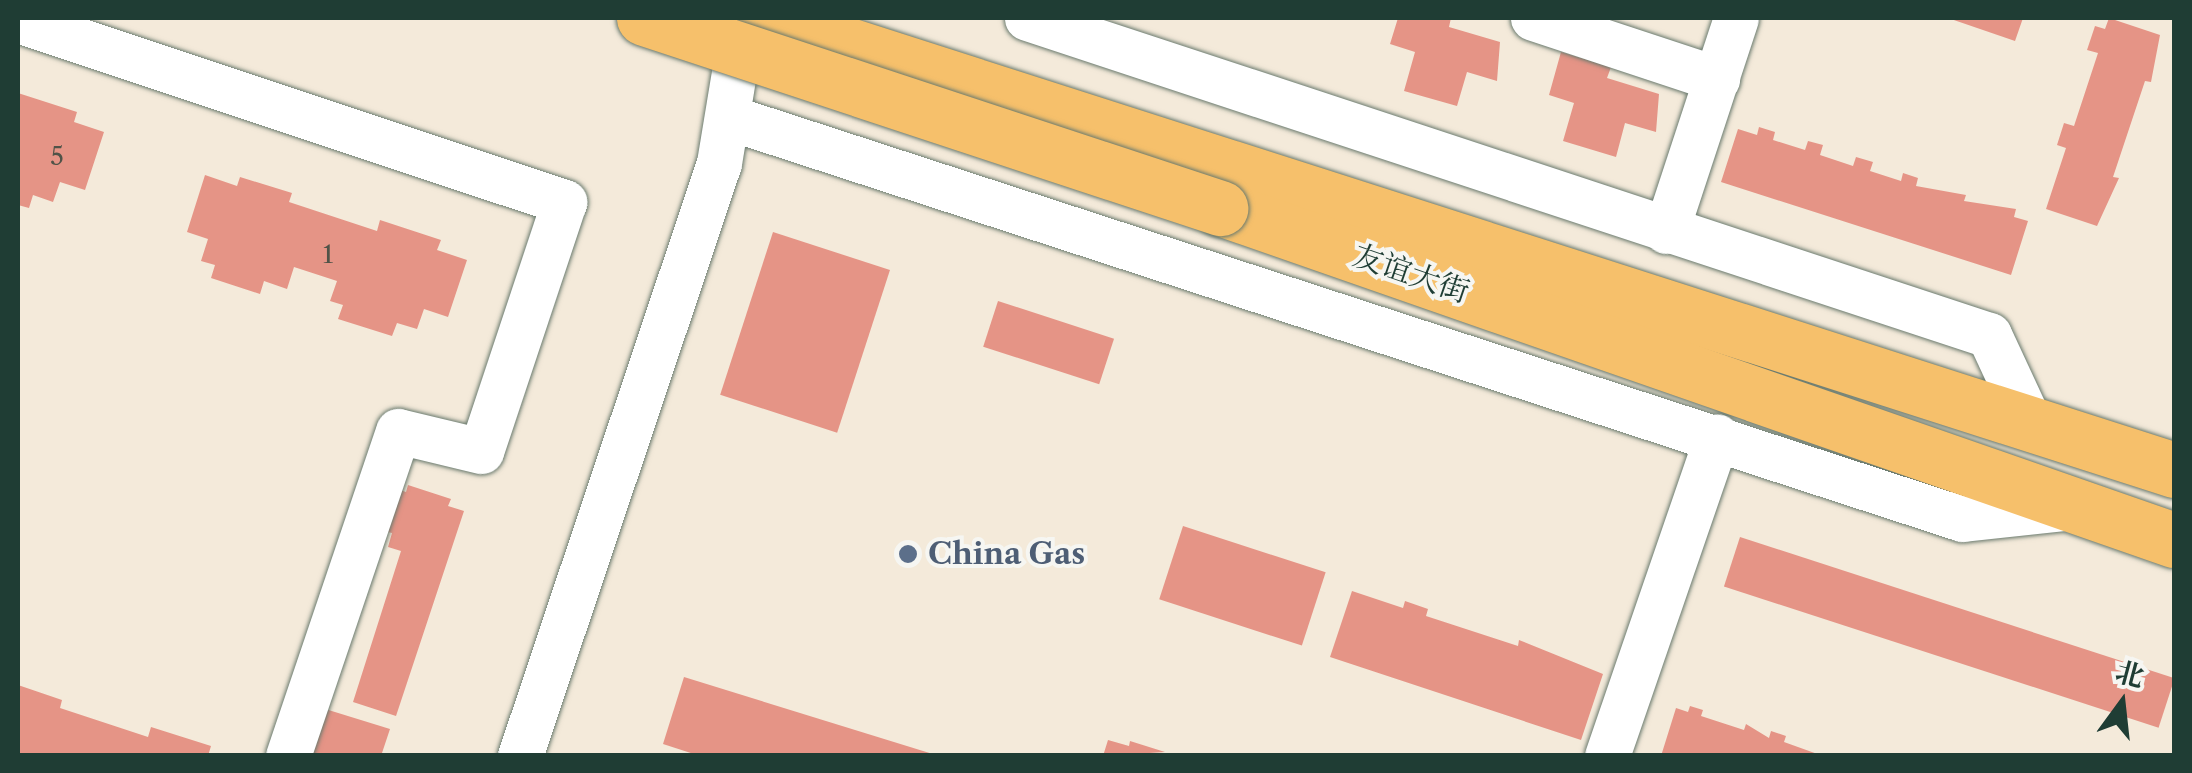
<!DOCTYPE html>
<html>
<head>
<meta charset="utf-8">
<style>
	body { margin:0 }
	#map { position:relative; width:2192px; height:773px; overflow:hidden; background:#f4eada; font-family:"Libre Caslon Text","Noto Serif SC",serif }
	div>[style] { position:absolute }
	.building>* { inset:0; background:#e59486; transform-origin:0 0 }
	.roads { filter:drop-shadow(0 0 2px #6a7a6e) drop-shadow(0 0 2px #6a7a6e) }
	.minor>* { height:45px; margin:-22.5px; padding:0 22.5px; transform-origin:22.5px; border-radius:22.5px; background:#fff }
	.major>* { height:55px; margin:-27.5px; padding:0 27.5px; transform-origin:27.5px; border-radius:27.5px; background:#f6c06b }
	.bridges { filter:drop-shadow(0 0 2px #6a7a6e) drop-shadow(0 0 2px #6a7a6e) }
	.major-bridge>* { height:55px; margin:-27.5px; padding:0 27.5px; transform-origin:27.5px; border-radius:27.5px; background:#f6c06b }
	.dots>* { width:28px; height:28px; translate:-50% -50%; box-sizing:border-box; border:5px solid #f6f6f2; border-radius:50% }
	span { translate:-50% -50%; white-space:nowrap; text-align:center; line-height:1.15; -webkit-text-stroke:8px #f6f6f2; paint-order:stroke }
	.number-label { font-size:25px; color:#505348 }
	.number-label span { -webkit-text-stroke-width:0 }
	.street-label { font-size:30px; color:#1f3d34 }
	.service-label { font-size:30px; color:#4e5e75; font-weight:700 }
	.left { translate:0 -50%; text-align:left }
	.frame { position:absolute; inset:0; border:20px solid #1f3d34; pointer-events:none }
	.north { position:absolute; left:2072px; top:653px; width:100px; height:100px; -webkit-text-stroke:8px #f6f6f2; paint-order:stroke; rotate:15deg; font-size:28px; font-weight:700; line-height:40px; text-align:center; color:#1f3d34 }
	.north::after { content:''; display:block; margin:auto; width:35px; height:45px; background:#1f3d34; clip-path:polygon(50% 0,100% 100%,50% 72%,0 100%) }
</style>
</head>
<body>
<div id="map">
	<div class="building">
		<div style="clip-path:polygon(1398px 18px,1451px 18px,1449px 27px,1500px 42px,1497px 81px,1467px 72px,1457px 106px,1404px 91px,1415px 52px,1390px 44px)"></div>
		<div style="clip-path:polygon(1948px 18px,2023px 18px,2015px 41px)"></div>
		<div style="clip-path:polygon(2109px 18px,2160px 35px,2151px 82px,2145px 81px,2113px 177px,2119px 178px,2097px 226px,2046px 209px,2066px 148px,2057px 145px,2064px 123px,2074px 126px,2098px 53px,2087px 50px,2095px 26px,2105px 29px)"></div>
		<div style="clip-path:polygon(1561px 52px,1611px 67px,1607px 78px,1659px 94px,1656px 132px,1625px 123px,1616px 157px,1563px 141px,1574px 103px,1549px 95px)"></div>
		<div style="clip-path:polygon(18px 93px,77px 112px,74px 122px,104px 132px,85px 190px,60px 182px,53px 202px,33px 195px,29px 208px,18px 205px)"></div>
		<div style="clip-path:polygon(1759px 127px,1775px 132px,1773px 140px,1805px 150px,1808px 141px,1823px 145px,1820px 155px,1853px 166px,1856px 157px,1873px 162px,1870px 171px,1901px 181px,1903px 173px,1918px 178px,1916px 186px,1966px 195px,1964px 201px,2016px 209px,2014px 217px,2028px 221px,2011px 275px,1721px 182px,1738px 129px,1757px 135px)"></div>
		<div style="clip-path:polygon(205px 175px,237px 186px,240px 177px,292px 193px,289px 202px,377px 231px,380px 220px,441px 240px,437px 250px,467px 260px,448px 317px,424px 309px,417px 329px,397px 323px,392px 336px,338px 319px,343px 305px,330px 301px,337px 281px,294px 267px,287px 289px,264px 281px,260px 294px,211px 278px,215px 265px,201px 261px,208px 239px,187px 232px)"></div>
		<div style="left:773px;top:232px;width:123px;height:171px;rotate:18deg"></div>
		<div style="left:998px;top:301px;width:122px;height:48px;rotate:18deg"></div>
		<div style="clip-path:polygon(408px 485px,451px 499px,448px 506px,464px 511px,396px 716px,353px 702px,401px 551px,388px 547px,392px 533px,384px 531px,397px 489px,406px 492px)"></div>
		<div style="left:1183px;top:526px;width:150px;height:77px;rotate:18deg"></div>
		<div style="left:1740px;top:537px;width:457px;height:52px;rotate:18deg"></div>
		<div style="clip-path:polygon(1352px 591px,1403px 608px,1405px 601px,1428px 609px,1426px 616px,1518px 646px,1519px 640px,1603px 674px,1581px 740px,1330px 657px)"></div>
		<div style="clip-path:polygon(684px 677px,936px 755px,936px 756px,700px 756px,663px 744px)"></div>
		<div style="clip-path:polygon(18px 685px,62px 700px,60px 708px,148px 737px,151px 727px,211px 746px,208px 756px,18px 756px)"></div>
		<div style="clip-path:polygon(1690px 706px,1703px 710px,1701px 716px,1744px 730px,1746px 724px,1769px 738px,1771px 731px,1786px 736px,1784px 742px,1823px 756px,1661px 756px,1676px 708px,1688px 712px)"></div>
		<div style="clip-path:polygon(322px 708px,390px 729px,381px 756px,307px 756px)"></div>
		<div style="clip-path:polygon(1108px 740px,1129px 746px,1130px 741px,1165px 752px,1103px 756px)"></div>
	</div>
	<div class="roads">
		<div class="minor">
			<div style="left:1027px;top:18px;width:1013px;rotate:18.24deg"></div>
			<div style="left:1989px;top:335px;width:95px;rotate:65.1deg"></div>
			<div style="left:1533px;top:18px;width:194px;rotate:18.3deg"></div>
			<div style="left:18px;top:20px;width:576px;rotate:18.43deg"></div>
			<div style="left:564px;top:202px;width:262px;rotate:108.4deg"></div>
			<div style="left:481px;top:451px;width:85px;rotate:-166.5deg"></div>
			<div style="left:398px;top:431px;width:343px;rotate:108.7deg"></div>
			<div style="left:728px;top:117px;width:1298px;rotate:18.04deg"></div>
			<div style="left:1962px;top:519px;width:114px;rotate:-6.1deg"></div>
			<div style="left:1666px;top:231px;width:224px;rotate:-71.8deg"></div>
			<div style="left:520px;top:756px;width:625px;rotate:-71.45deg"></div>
			<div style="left:719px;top:163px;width:147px;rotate:-80.6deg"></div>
			<div style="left:1607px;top:756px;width:338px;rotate:-71deg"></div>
		</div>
		<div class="major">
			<div style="left:764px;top:18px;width:1481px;rotate:17.77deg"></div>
			<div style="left:1220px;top:208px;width:1010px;rotate:19.19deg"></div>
		</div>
	</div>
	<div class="bridges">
		<div class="major-bridge">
			<div style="left:644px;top:18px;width:607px;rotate:18.26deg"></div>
		</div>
	</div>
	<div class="dots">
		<div style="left:908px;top:554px;background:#5c6f8a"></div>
	</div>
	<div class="number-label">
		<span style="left:57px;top:157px">5</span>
		<span style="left:328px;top:255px">1</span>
	</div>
	<div class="street-label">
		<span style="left:1411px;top:274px;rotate:19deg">友谊大街</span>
	</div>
	<div class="service-label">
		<span class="left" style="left:928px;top:554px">China Gas</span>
	</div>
	<div class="frame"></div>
	<div class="north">北</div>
</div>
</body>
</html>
